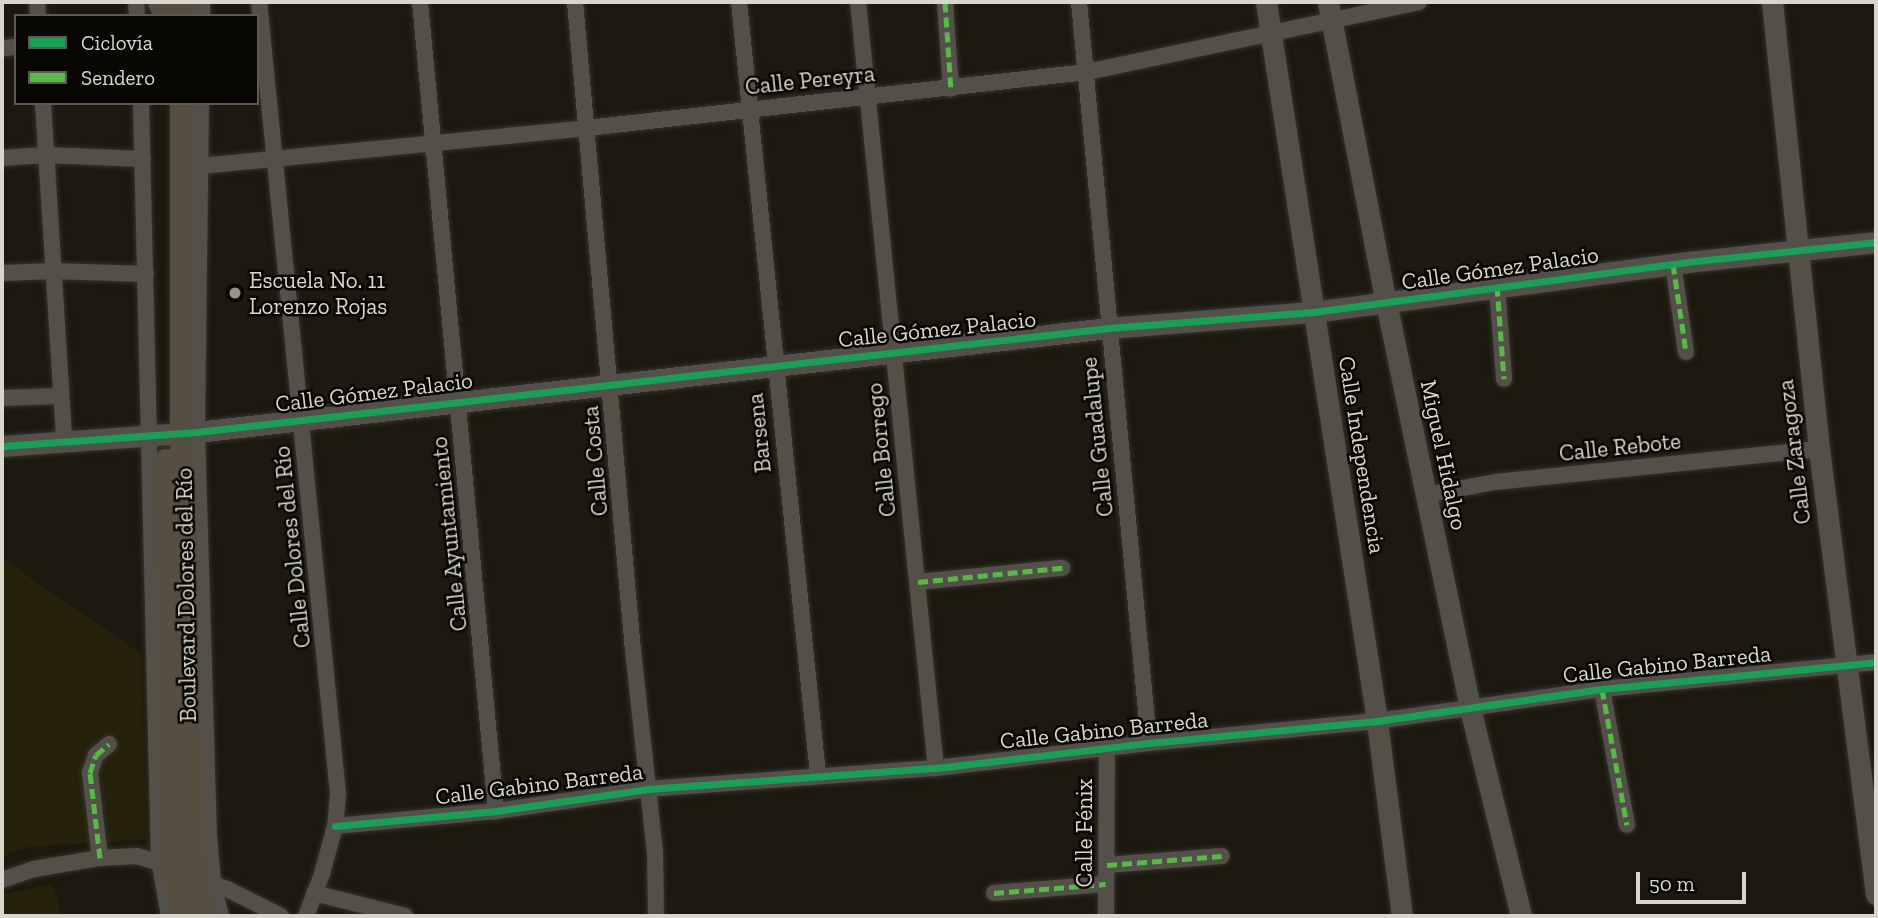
<!DOCTYPE html>
<html>
<head>
<meta charset="utf-8">
<style>
	body { margin:0 }
	#map { position:relative; width:1878px; height:918px; overflow:hidden; background:#1c1910; font-family:"Zilla Slab",serif }
	div>[style] { position:absolute }
	.built>* { inset:0; background:#26210b }
	.roads { filter:drop-shadow(0 0 2px #34332c) drop-shadow(0 0 2px #34332c) }
	.street>* { height:16px; margin:-8px; padding:0 8px; transform-origin:8px; border-radius:8px; background:#53504a }
	.secondary>* { height:21px; margin:-10.5px; padding:0 10.5px; transform-origin:10.5px; border-radius:10.5px; background:#53504a }
	.primary>* { height:24px; margin:-12px; padding:0 12px; transform-origin:12px; border-radius:12px; background:#564f41 }
	.quiet>* { height:5px; margin-top:-2.5px; transform-origin:0; background:repeating-linear-gradient(90deg,#58b947 0 10px,transparent 0 15px) }
	.cycleway>* { height:7px; margin:-3.5px; padding:0 3.5px; transform-origin:3.5px; border-radius:3.5px; background:#1a9f57 }
	.dots>* { width:19px; height:19px; translate:-50% -50%; box-sizing:border-box; border:4px solid #080703; border-radius:50% }
	span { translate:-50% -50%; white-space:nowrap; text-align:center; line-height:1.15; -webkit-text-stroke:5px #080703; paint-order:stroke }
	.street-label { font-size:23px; color:#d9d7cc }
	.poi-label { font-size:23px; color:#d9d7cc }
	.left { translate:0 -50%; text-align:left }
	.frame { position:absolute; inset:0; border:4px solid #d9d7cc; pointer-events:none }
	.legend { position:absolute; left:14px; top:14px; width:245px; height:91px; box-sizing:border-box; background:#080703; border:2px solid #5c5a53; margin:0; padding:9px 12px; list-style:none; font-size:21px; color:#d9d7cc }
	.legend li { display:flex; align-items:center; gap:14px; height:35px }
	.legend b { width:35px; border:2px solid #5c5a53 }
	.scale { position:absolute; left:1636px; top:872px; width:110px; height:32px; box-sizing:border-box; border:4px solid #d9d7cc; border-top:0; padding-left:9px; font-size:21px; line-height:24px; white-space:nowrap; color:#d9d7cc; -webkit-text-stroke:5px #080703; paint-order:stroke }
</style>
</head>
<body>
<div id="map">
	<div class="built">
		<div style="clip-path:polygon(2px 558px,141px 654px,147px 839px,28px 847px,2px 857px)"></div>
		<div style="clip-path:polygon(53px 884px,61px 916px,2px 916px,2px 894px)"></div>
	</div>
	<div class="roads">
		<div class="street">
			<div style="left:37px;top:2px;width:14px;rotate:86deg"></div>
			<div style="left:136px;top:2px;width:14px;rotate:86deg"></div>
			<div style="left:259px;top:2px;width:796px;rotate:84.3deg"></div>
			<div style="left:338px;top:794px;width:32px;rotate:95deg"></div>
			<div style="left:335px;top:826px;width:50px;rotate:105.2deg"></div>
			<div style="left:322px;top:874px;width:45px;rotate:110.9deg"></div>
			<div style="left:420px;top:2px;width:813px;rotate:84.63deg"></div>
			<div style="left:575px;top:2px;width:651px;rotate:84.89deg"></div>
			<div style="left:633px;top:650px;width:202px;rotate:83.8deg"></div>
			<div style="left:655px;top:851px;width:65px;rotate:89.1deg"></div>
			<div style="left:739px;top:2px;width:777px;rotate:84.16deg"></div>
			<div style="left:858px;top:2px;width:770px;rotate:84.19deg"></div>
			<div style="left:945px;top:2px;width:87px;rotate:86.1deg"></div>
			<div style="left:1079px;top:2px;width:744px;rotate:84.6deg"></div>
			<div style="left:202px;top:16px;width:14px;rotate:-90deg"></div>
			<div style="left:2px;top:48px;width:14px;rotate:-4deg"></div>
			<div style="left:43px;top:103px;width:339px;rotate:86.4deg"></div>
			<div style="left:141px;top:103px;width:757px;rotate:88.64deg"></div>
			<div style="left:159px;top:860px;width:57px;rotate:79.9deg"></div>
			<div style="left:201px;top:103px;width:329px;rotate:90.7deg"></div>
			<div style="left:197px;top:432px;width:404px;rotate:88.3deg"></div>
			<div style="left:209px;top:836px;width:48px;rotate:85.2deg"></div>
			<div style="left:213px;top:884px;width:33px;rotate:76deg"></div>
			<div style="left:2px;top:158px;width:43px;rotate:-4deg"></div>
			<div style="left:45px;top:155px;width:98px;rotate:2.3deg"></div>
			<div style="left:201px;top:166px;width:388px;rotate:-5.6deg"></div>
			<div style="left:587px;top:128px;width:503px;rotate:-6.39deg"></div>
			<div style="left:1087px;top:72px;width:339px;rotate:-11.9deg"></div>
			<div style="left:1673px;top:264px;width:89px;rotate:81.6deg"></div>
			<div style="left:2px;top:273px;width:50px;rotate:-2.3deg"></div>
			<div style="left:52px;top:271px;width:94px;rotate:1.8deg"></div>
			<div style="left:1497px;top:286px;width:93px;rotate:85.7deg"></div>
			<div style="left:2px;top:398px;width:57px;rotate:-2deg"></div>
			<div style="left:1426px;top:495px;width:70px;rotate:-10.7deg"></div>
			<div style="left:1495px;top:482px;width:326px;rotate:-5.8deg"></div>
			<div style="left:918px;top:582px;width:145px;rotate:-5.6deg"></div>
			<div style="left:1602px;top:689px;width:138px;rotate:79.6deg"></div>
			<div style="left:335px;top:826px;width:162px;rotate:-5.3deg"></div>
			<div style="left:496px;top:811px;width:154px;rotate:-8.2deg"></div>
			<div style="left:648px;top:789px;width:289px;rotate:-4.2deg"></div>
			<div style="left:936px;top:768px;width:214px;rotate:-6.7deg"></div>
			<div style="left:1149px;top:743px;width:229px;rotate:-5.5deg"></div>
			<div style="left:1377px;top:721px;width:227px;rotate:-8.1deg"></div>
			<div style="left:1602px;top:689px;width:275px;rotate:-5.6deg"></div>
			<div style="left:100px;top:858px;width:86px;rotate:-96.7deg"></div>
			<div style="left:90px;top:773px;width:19px;rotate:-72deg"></div>
			<div style="left:96px;top:755px;width:17px;rotate:-40deg"></div>
			<div style="left:1107px;top:865px;width:115px;rotate:-4.5deg"></div>
			<div style="left:2px;top:880px;width:34px;rotate:-19deg"></div>
			<div style="left:34px;top:869px;width:67px;rotate:-9.5deg"></div>
			<div style="left:100px;top:858px;width:37px;rotate:-3deg"></div>
			<div style="left:137px;top:856px;width:30px;rotate:17deg"></div>
			<div style="left:206px;top:882px;width:22px;rotate:18deg"></div>
			<div style="left:227px;top:889px;width:60px;rotate:26.6deg"></div>
			<div style="left:314px;top:893px;width:94px;rotate:14.2deg"></div>
			<div style="left:994px;top:893px;width:112px;rotate:-4.6deg"></div>
			<div style="left:1106px;top:916px;width:166px;rotate:-89.7deg"></div>
		</div>
		<div class="secondary">
			<div style="left:1266px;top:2px;width:728px;rotate:81.22deg"></div>
			<div style="left:1377px;top:721px;width:197px;rotate:82.7deg"></div>
			<div style="left:1328px;top:2px;width:306px;rotate:79.1deg"></div>
			<div style="left:1386px;top:302px;width:415px;rotate:78.3deg"></div>
			<div style="left:1470px;top:708px;width:214px;rotate:76.2deg"></div>
			<div style="left:1772px;top:2px;width:449px;rotate:84deg"></div>
			<div style="left:1819px;top:449px;width:449px;rotate:82.7deg"></div>
			<div style="left:2px;top:446px;width:196px;rotate:-4.1deg"></div>
			<div style="left:197px;top:432px;width:918px;rotate:-6.51deg"></div>
			<div style="left:1109px;top:328px;width:205px;rotate:-4.5deg"></div>
			<div style="left:1313px;top:312px;width:377px;rotate:-7.6deg"></div>
			<div style="left:1687px;top:262px;width:190px;rotate:-6deg"></div>
		</div>
		<div class="primary">
			<div style="left:160px;top:2px;width:15px;rotate:67deg"></div>
			<div style="left:182px;top:16px;width:14px;rotate:-86deg"></div>
			<div style="left:182px;top:103px;width:329px;rotate:90deg"></div>
			<div style="left:182px;top:432px;width:282px;rotate:88.8deg"></div>
			<div style="left:188px;top:714px;width:136px;rotate:88.3deg"></div>
			<div style="left:192px;top:850px;width:67px;rotate:78.9deg"></div>
			<div style="left:166px;top:461px;width:408px;rotate:89deg"></div>
			<div style="left:173px;top:869px;width:48px;rotate:79.2deg"></div>
		</div>
	</div>
	<div class="quiet">
		<div style="left:945px;top:2px;width:87px;rotate:86.1deg"></div>
		<div style="left:1673px;top:264px;width:89px;rotate:81.6deg"></div>
		<div style="left:1497px;top:286px;width:93px;rotate:85.7deg"></div>
		<div style="left:918px;top:582px;width:145px;rotate:-5.6deg"></div>
		<div style="left:1602px;top:689px;width:138px;rotate:79.6deg"></div>
		<div style="left:100px;top:858px;width:86px;rotate:-96.7deg"></div>
		<div style="left:90px;top:773px;width:19px;rotate:-72deg"></div>
		<div style="left:96px;top:755px;width:17px;rotate:-40deg"></div>
		<div style="left:1107px;top:865px;width:115px;rotate:-4.5deg"></div>
		<div style="left:994px;top:893px;width:112px;rotate:-4.6deg"></div>
	</div>
	<div class="cycleway">
		<div style="left:2px;top:446px;width:196px;rotate:-4.1deg"></div>
		<div style="left:197px;top:432px;width:918px;rotate:-6.51deg"></div>
		<div style="left:1109px;top:328px;width:205px;rotate:-4.5deg"></div>
		<div style="left:1313px;top:312px;width:377px;rotate:-7.6deg"></div>
		<div style="left:1687px;top:262px;width:190px;rotate:-6deg"></div>
		<div style="left:335px;top:826px;width:162px;rotate:-5.3deg"></div>
		<div style="left:496px;top:811px;width:154px;rotate:-8.2deg"></div>
		<div style="left:648px;top:789px;width:289px;rotate:-4.2deg"></div>
		<div style="left:936px;top:768px;width:214px;rotate:-6.7deg"></div>
		<div style="left:1149px;top:743px;width:229px;rotate:-5.5deg"></div>
		<div style="left:1377px;top:721px;width:227px;rotate:-8.1deg"></div>
		<div style="left:1602px;top:689px;width:275px;rotate:-5.6deg"></div>
	</div>
	<div class="dots">
		<div style="left:235px;top:293px;background:#97948a"></div>
	</div>
	<div class="street-label">
		<span style="left:810px;top:80px;rotate:-6deg">Calle Pereyra</span>
		<span style="left:1500px;top:268px;rotate:-8deg">Calle Gómez Palacio</span>
		<span style="left:937px;top:329px;rotate:-6deg">Calle Gómez Palacio</span>
		<span style="left:374px;top:392px;rotate:-7deg">Calle Gómez Palacio</span>
		<span style="left:759px;top:433px;rotate:-96deg">Barsena</span>
		<span style="left:1097px;top:437px;rotate:-96deg">Calle Guadalupe</span>
		<span style="left:1620px;top:447px;rotate:-6deg">Calle Rebote</span>
		<span style="left:881px;top:450px;rotate:-96deg">Calle Borrego</span>
		<span style="left:1794px;top:452px;rotate:-97deg">Calle Zaragoza</span>
		<span style="left:1362px;top:455px;rotate:81deg">Calle Independencia</span>
		<span style="left:1444px;top:455px;rotate:78deg">Miguel Hidalgo</span>
		<span style="left:595px;top:461px;rotate:-95deg">Calle Costa</span>
		<span style="left:449px;top:534px;rotate:-96deg">Calle Ayuntamiento</span>
		<span style="left:292px;top:547px;rotate:-96deg">Calle Dolores del Río</span>
		<span style="left:186px;top:595px;rotate:-91deg">Boulevard Dolores del Río</span>
		<span style="left:1667px;top:664px;rotate:-6deg">Calle Gabino Barreda</span>
		<span style="left:1104px;top:730px;rotate:-6deg">Calle Gabino Barreda</span>
		<span style="left:539px;top:784px;rotate:-7deg">Calle Gabino Barreda</span>
		<span style="left:1084px;top:833px;rotate:-90deg">Calle Fénix</span>
	</div>
	<div class="poi-label">
		<span class="left" style="left:249px;top:293px">Escuela No. 11<br>Lorenzo Rojas</span>
	</div>
	<div class="frame"></div>
	<ul class="legend">
	<li><b style="height:9px;background:#1a9f57"></b>Ciclovía</li>
	<li><b style="height:9px;background:#58b947"></b>Sendero</li>
	</ul>
	<div class="scale">50 m</div>
</div>
</body>
</html>
